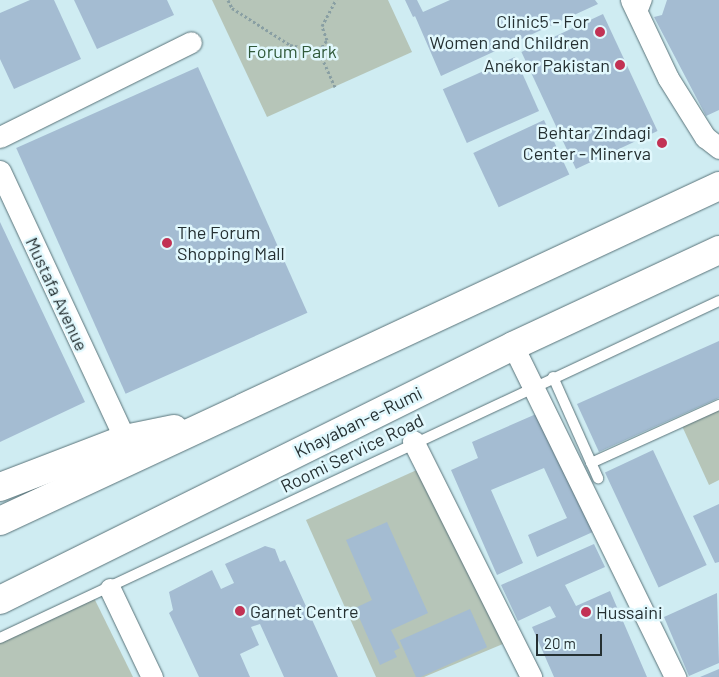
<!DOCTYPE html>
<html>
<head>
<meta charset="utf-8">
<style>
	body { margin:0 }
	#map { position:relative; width:719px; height:677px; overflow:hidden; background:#cfecf2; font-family:Barlow,sans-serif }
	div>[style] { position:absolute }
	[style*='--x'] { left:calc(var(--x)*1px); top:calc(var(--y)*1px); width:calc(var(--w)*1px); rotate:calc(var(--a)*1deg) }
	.green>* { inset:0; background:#b6c5b8 }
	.building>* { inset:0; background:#a4bcd2; transform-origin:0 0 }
	.path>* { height:3px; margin-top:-1.5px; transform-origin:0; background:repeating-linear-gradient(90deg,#899fa3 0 2.5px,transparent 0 5px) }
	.roads { filter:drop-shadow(0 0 1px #597379) drop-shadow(0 0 1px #597379) }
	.lane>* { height:10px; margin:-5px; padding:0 5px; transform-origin:5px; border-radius:5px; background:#fff }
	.street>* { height:21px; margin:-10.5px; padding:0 10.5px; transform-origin:10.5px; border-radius:10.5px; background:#fff }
	.primary>* { height:28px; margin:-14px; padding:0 14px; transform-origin:14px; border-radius:14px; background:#fff }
	.dots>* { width:14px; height:14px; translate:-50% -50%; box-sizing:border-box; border:2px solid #e1f8fd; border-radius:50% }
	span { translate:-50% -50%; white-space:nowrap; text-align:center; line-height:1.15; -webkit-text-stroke:5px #e1f8fd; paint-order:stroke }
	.poi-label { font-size:18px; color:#253032 }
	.right { translate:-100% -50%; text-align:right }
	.left { translate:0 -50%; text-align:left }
	.park-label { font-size:18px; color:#315a3a }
	.street-label { font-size:18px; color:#253032 }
	.scale { position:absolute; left:536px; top:634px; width:66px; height:22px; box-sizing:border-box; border:2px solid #253032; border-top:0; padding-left:6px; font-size:15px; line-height:18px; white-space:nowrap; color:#253032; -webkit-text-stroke:4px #e1f8fd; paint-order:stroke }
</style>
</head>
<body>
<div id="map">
	<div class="green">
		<i style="clip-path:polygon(212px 0,388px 0,412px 52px,267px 117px)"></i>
		<i style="clip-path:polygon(719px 409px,719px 480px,709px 485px,682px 426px)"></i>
		<i style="clip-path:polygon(430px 464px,510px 641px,424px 677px,376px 677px,306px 520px)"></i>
		<i style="clip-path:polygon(94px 598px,133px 677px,0 677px,0 643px)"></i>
	</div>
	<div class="building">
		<i style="clip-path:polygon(30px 0,54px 0,81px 59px,14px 89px,0 59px,0 13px)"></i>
		<i style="clip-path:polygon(74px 0,167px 0,174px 15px,97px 49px)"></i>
		<i style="clip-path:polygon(405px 0,417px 0,423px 12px,450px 0,595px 0,598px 4px,441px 76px,415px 16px,420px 14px,413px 17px)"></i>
		<i style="clip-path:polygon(667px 0,719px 0,719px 110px,706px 116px,654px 17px,662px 15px)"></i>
		<i style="left:603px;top:14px;width:129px;height:90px;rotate:65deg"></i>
		<i style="left:515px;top:57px;width:59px;height:79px;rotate:66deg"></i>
		<i style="left:198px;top:67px;width:269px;height:199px;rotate:66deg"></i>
		<i style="left:544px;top:120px;width:60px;height:78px;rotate:65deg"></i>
		<i style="clip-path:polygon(0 222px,85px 402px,0 442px)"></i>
		<i style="clip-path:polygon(719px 341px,719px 398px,599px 452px,577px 404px)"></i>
		<i style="clip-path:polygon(543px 411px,595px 531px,537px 557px,528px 535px,567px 518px,544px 468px,491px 490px,523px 563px,497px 575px,451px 470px,478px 458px,472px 442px)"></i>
		<i style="left:653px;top:450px;width:127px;height:53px;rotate:65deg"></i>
		<i style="clip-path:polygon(719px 504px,719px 562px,715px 563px,693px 516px)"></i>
		<i style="clip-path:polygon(387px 522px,428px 613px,391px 630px,400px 648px,394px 651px,397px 657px,380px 665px,355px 608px,372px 600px,346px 540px)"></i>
		<i style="clip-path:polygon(594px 544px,605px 567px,565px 585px,576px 606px,610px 591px,647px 677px,554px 677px,532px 627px,556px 617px,550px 606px,518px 621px,501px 585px)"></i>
		<i style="clip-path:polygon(265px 546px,275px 549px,280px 562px,285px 560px,338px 677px,284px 677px,260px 624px,251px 627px,259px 645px,240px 654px,250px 677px,199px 677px,169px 613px,173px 610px,169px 592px,212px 570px,221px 589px,234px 583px,225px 564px)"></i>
		<i style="clip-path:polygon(717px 593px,719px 663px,689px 676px,664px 617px)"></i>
		<i style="left:470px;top:609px;width:42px;height:77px;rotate:66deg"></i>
		<i style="clip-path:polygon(719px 669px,719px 677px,700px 677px)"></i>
	</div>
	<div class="path">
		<i style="--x:228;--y:0;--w:9;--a:63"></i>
		<i style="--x:232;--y:8;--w:69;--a:32.5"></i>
		<i style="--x:290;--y:45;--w:30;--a:12"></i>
		<i style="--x:335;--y:87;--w:39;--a:-114"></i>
		<i style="--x:319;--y:51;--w:14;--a:-54"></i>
		<i style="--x:327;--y:40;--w:15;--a:-110"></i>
		<i style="--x:322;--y:26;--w:30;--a:-62"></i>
	</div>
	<div class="roads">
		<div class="lane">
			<i style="--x:640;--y:18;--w:19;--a:-69"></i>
			<i style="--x:553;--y:377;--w:111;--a:66"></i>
			<i style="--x:591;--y:463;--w:141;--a:-24.4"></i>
			<i style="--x:0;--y:638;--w:794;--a:-25.11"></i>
		</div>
		<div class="street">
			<i style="--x:631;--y:0;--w:86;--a:64.6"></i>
			<i style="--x:668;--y:78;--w:70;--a:57.9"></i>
			<i style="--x:705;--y:137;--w:18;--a:38"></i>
			<i style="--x:0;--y:137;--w:213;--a:-26.4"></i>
			<i style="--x:0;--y:171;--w:310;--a:65"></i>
			<i style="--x:513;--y:346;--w:369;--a:63.9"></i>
			<i style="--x:413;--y:441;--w:264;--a:63.4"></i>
			<i style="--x:110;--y:589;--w:98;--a:64.5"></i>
		</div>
		<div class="primary">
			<i style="--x:0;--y:487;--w:134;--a:-21"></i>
			<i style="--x:125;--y:439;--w:50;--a:-11.5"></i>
			<i style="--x:0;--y:521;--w:793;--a:-24.98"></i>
			<i style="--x:0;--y:600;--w:572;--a:-26.34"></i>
			<i style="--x:513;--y:346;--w:227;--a:-25"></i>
		</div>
	</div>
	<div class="dots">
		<i style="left:600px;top:32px;background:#c23254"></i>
		<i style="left:620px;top:65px;background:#c23254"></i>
		<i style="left:662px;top:143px;background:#c23254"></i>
		<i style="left:167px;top:243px;background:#c23254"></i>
		<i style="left:240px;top:611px;background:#c23254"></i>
		<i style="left:586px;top:612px;background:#c23254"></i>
	</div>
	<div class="poi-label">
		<span class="right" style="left:589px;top:32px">Clinic5 - For<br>Women and Children</span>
		<span class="right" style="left:610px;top:65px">Anekor Pakistan</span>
		<span class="right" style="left:651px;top:143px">Behtar Zindagi<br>Center - Minerva</span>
		<span class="left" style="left:177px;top:243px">The Forum<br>Shopping Mall</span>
		<span class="left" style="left:250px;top:611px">Garnet Centre</span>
		<span class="left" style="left:596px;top:612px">Hussaini</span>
	</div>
	<div class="park-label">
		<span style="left:292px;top:51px">Forum Park</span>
	</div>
	<div class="street-label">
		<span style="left:57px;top:294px;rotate:65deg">Mustafa Avenue</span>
		<span style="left:358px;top:422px;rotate:-26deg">Khayaban-e-Rumi</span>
		<span style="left:352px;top:453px;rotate:-26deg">Roomi Service Road</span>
	</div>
	<div class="scale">20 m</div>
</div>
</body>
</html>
